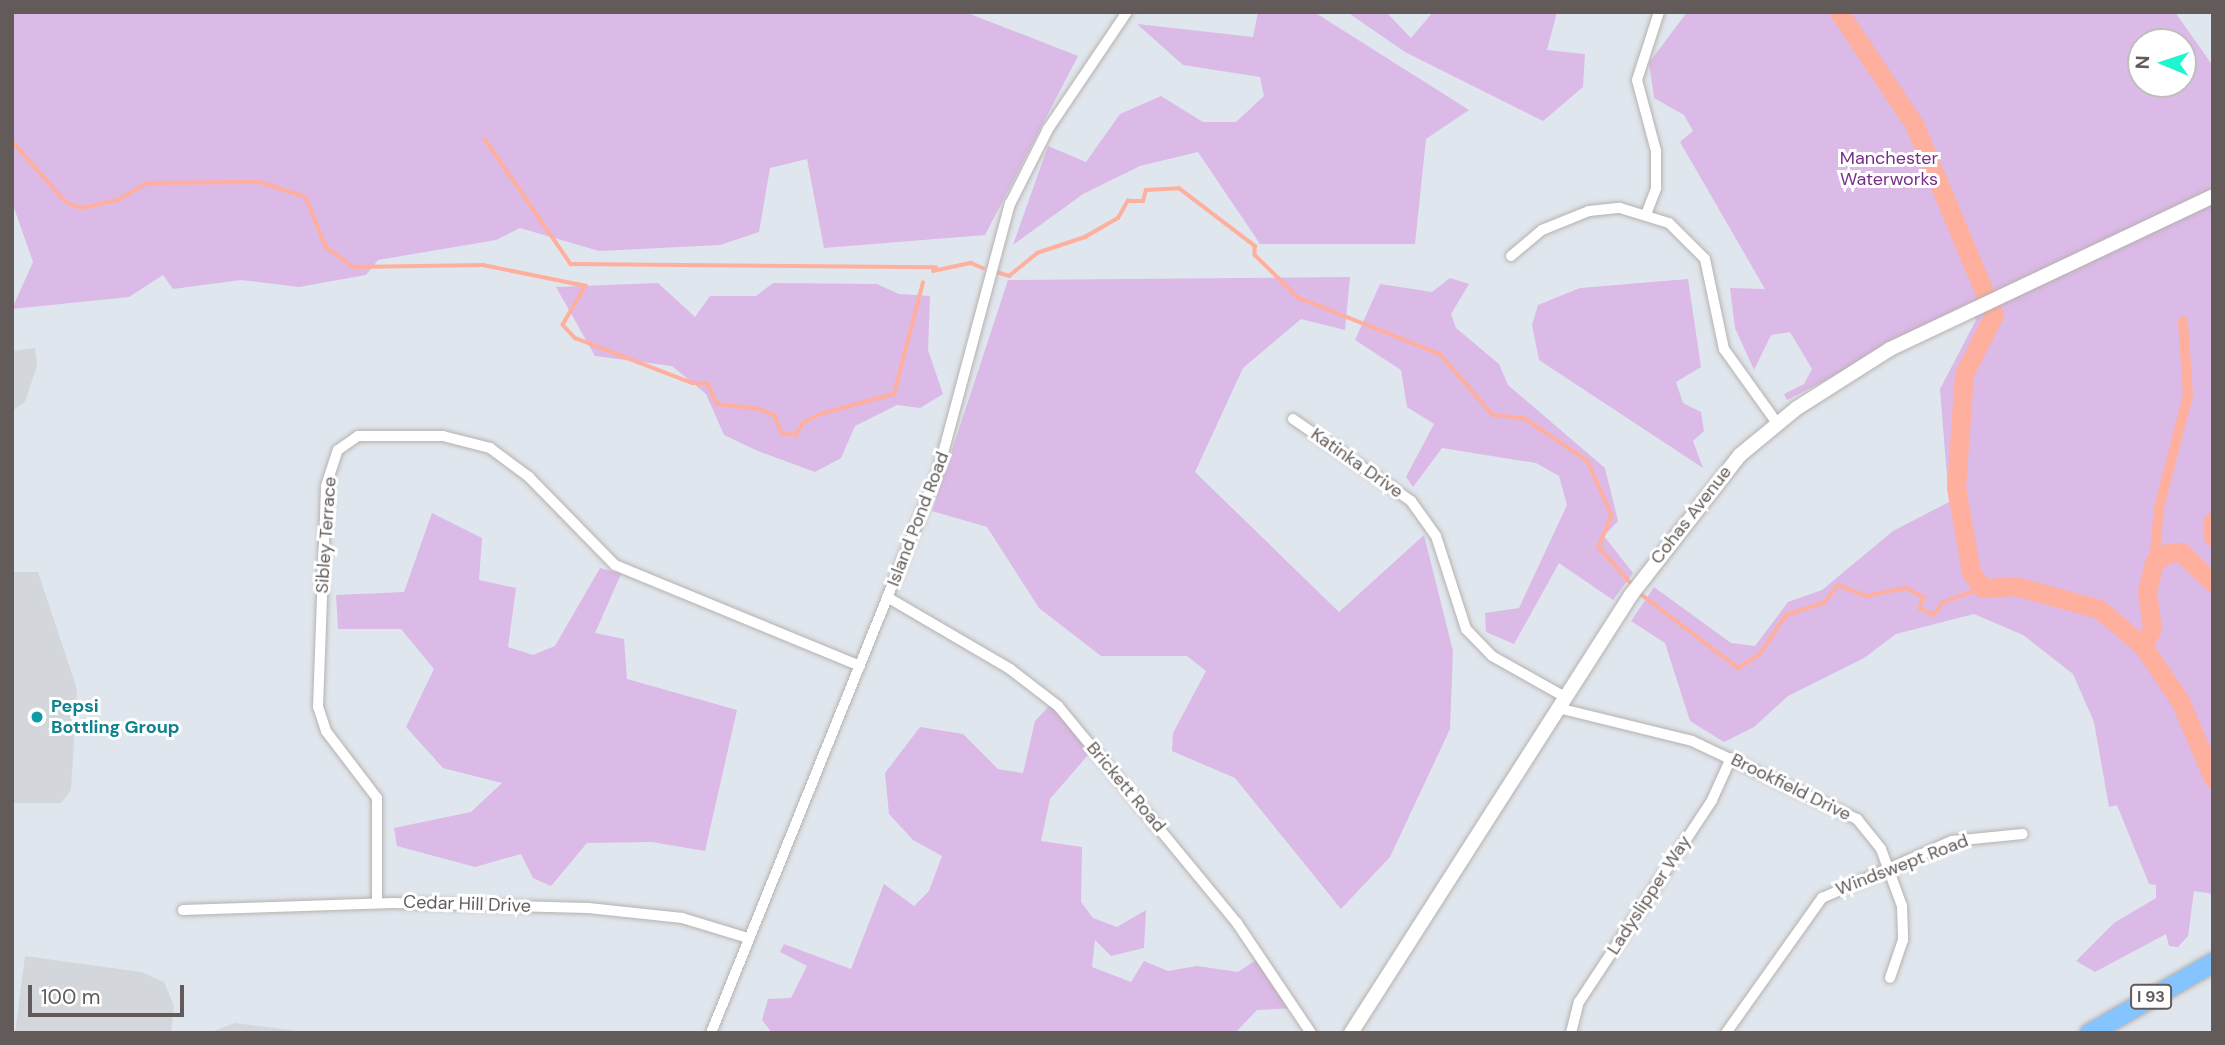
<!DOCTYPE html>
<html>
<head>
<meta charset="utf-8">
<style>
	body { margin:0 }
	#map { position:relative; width:2225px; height:1045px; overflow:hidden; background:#e0e6ed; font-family:"DM Sans",sans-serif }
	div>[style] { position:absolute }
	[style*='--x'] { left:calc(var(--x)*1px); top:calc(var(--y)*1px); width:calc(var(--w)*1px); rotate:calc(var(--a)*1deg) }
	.industrial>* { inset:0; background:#d3d7db }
	.green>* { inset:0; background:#dbbae7 }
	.stream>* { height:3.5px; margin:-1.75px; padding:0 1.75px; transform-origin:1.75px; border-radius:1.75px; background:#ffaf9e }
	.canal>* { height:10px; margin:-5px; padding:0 5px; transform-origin:5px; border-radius:5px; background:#ffaf9e }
	.river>* { height:19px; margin:-9.5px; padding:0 9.5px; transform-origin:9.5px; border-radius:9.5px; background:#ffaf9e }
	.roads { filter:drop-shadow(0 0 2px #b7b1ae) drop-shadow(0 0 2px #b7b1ae) }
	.street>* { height:10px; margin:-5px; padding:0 5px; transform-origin:5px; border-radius:5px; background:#fff }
	.secondary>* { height:14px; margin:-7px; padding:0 7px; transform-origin:7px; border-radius:7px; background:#fff }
	.highway>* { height:19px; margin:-9.5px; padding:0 9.5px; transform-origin:9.5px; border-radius:9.5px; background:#85c4ff }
	.dots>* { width:19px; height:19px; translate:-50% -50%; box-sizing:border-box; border:4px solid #fff; border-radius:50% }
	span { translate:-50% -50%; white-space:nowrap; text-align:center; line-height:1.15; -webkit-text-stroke:6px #fff; paint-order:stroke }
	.shield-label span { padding:2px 5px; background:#fff; border:2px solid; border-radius:5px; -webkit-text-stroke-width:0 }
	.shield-label { font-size:16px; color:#625b59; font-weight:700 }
	.park-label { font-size:18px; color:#772f8b }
	.street-label { font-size:18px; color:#625b59 }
	.culture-label { font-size:18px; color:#0d838f; font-weight:700 }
	.left { translate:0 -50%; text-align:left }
	.frame { position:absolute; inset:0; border:14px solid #625b59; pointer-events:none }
	.north { position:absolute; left:2127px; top:28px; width:70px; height:70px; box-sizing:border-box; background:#fff; border:2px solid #c0bdbd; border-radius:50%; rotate:272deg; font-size:19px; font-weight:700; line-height:28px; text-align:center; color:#625b59 }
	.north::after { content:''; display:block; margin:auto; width:24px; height:32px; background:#1df6ce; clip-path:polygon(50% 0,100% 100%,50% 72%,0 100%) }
	.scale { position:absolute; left:28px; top:985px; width:156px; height:32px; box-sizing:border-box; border:4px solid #625b59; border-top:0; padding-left:9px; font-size:21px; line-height:24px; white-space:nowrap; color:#625b59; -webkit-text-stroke:5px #fff; paint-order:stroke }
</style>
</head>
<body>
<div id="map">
	<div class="industrial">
		<i style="clip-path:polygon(35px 348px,37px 366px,25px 402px,12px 411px,12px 351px)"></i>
		<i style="clip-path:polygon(12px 572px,38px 572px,77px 689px,71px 790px,61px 803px,12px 803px)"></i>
		<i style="clip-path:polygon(25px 956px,141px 972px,164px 982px,174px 1006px,171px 1033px,15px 1033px)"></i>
		<i style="clip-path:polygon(235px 1023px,315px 1033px,208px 1033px)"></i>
	</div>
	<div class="green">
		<i style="clip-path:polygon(12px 12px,965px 12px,1078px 56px,985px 235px,824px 248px,807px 159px,770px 168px,759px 232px,720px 245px,599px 251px,520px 228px,496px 240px,378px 260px,366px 275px,299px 287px,241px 280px,173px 289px,163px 275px,129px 297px,12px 309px,33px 262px,12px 202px)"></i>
		<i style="clip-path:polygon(1258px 12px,1314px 12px,1469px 110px,1426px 139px,1415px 244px,1260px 244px,1198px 152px,1140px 166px,1083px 194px,1013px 245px,1048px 146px,1086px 162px,1120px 114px,1161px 96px,1203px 122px,1236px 122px,1264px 96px,1260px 77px,1183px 65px,1137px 24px,1253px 37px)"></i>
		<i style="clip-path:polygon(1347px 12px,1386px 12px,1411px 38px,1433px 12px,1557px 12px,1547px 50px,1585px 54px,1583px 87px,1543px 121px,1405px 52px)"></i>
		<i style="clip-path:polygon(evenodd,1687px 12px,2175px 12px,2213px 66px,2213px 894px,2194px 891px,2188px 936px,2178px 947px,2169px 946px,2166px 934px,2095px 972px,2076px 961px,2114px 923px,2156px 898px,2156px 885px,2149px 884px,2117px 805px,2109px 807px,2094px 722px,2073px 674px,2023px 635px,1974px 614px,1896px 634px,1864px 658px,1788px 696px,1754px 727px,1724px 742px,1690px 721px,1665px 643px,1631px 621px,1654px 587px,1731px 643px,1755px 646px,1788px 602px,1822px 590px,1893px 531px,1949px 502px,1940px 389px,1976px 320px,1969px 307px,1787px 400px,1784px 394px,1804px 384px,1812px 369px,1790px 332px,1771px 335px,1754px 370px,1735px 328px,1730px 288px,1765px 289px,1680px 142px,1693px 131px,1684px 115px,1654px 98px,1649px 63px,1687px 12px,2141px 42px,2183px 42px,2183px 84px,2141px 84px,2141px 42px)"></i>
		<i style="clip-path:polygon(1350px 277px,1345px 330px,1301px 319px,1243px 368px,1195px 472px,1339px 612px,1424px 535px,1453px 651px,1450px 729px,1390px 857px,1341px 909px,1235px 778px,1172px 751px,1173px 733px,1206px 671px,1187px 656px,1101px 656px,1039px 608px,987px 527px,932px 511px,1008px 280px)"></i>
		<i style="clip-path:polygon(1450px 278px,1469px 284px,1451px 314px,1456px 328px,1499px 364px,1508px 385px,1605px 468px,1618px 521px,1604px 536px,1633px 573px,1613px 600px,1559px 563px,1514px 644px,1486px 632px,1485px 613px,1519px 608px,1567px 505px,1559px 476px,1536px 463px,1442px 448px,1413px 487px,1406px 477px,1434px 424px,1407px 407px,1401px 370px,1355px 340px,1380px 284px,1432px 292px)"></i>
		<i style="clip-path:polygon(1688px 279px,1701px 367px,1676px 382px,1683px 403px,1701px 412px,1704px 431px,1693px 441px,1703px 468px,1539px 360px,1532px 325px,1538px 305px,1580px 288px)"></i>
		<i style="clip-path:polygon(658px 283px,695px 317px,710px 296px,756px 296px,773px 283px,877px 284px,899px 294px,930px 296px,928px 350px,943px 394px,920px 408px,897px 405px,855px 426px,841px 458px,815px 472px,758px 451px,724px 435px,706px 394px,672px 366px,595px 356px,556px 287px)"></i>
		<i style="clip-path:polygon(432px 513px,482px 538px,479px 580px,516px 588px,508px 647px,533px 655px,555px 646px,600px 568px,621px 574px,595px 633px,624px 639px,627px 679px,737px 710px,705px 851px,652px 842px,587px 843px,551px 886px,533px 878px,521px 854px,475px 867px,397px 846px,394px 828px,471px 812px,502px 783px,443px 768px,406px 727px,434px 669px,401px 629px,338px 629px,336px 595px,404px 592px)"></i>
		<i style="clip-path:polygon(1053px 702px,1094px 748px,1050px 799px,1041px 841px,1082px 847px,1081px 902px,1093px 918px,1117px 927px,1146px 910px,1144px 948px,1111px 956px,1095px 940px,1092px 967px,1131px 982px,1144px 961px,1168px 971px,1197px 966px,1238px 972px,1262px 956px,1297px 1008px,1257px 1010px,1235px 1033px,772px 1033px,762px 1020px,768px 999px,791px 998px,807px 966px,780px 952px,784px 944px,851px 969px,884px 884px,914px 906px,929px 891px,942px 856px,913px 840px,889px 814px,885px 773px,920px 727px,963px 734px,998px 769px,1023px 773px,1035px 721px)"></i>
	</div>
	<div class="stream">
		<i style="--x:485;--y:139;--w:152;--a:55.5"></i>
		<i style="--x:571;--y:264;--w:365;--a:0.5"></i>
		<i style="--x:12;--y:141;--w:81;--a:48.5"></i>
		<i style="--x:66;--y:202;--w:16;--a:22"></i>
		<i style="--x:81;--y:208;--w:38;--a:-12"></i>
		<i style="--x:118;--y:200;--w:34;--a:-30"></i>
		<i style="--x:148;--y:183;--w:112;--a:-0.5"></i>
		<i style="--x:260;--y:182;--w:48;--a:18.1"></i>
		<i style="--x:306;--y:197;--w:54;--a:68.2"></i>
		<i style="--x:326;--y:247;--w:34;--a:36"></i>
		<i style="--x:354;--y:267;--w:129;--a:-0.9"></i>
		<i style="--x:483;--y:265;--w:105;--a:11.5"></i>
		<i style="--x:586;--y:286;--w:45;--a:120.5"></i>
		<i style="--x:563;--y:325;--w:18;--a:47"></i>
		<i style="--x:575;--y:338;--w:125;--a:21"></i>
		<i style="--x:692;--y:383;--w:16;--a:0"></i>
		<i style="--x:708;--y:383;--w:23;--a:67"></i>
		<i style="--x:717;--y:404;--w:43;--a:6.6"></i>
		<i style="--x:760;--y:409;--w:17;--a:25"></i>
		<i style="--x:775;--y:416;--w:18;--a:68"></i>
		<i style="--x:782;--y:433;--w:14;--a:8"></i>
		<i style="--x:796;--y:435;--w:14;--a:-60"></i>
		<i style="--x:803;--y:423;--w:19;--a:-28"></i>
		<i style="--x:820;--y:414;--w:77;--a:-15.1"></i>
		<i style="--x:894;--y:394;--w:115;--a:-75.4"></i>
		<i style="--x:933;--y:271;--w:39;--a:-12"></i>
		<i style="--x:971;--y:263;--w:13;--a:23"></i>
		<i style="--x:997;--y:272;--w:13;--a:18"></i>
		<i style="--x:1009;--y:276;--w:36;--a:-39"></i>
		<i style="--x:1037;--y:253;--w:51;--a:-18.4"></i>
		<i style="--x:1085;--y:237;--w:38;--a:-30"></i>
		<i style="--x:1118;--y:218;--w:20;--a:-60"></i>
		<i style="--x:1128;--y:201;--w:15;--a:0"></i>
		<i style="--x:1143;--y:201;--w:11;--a:-75"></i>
		<i style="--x:1146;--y:190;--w:33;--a:-3"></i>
		<i style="--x:1179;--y:188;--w:96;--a:37.3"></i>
		<i style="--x:1255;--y:246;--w:9;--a:90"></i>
		<i style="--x:1255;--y:255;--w:62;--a:44.3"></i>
		<i style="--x:1299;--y:298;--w:152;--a:21.7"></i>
		<i style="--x:1440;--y:354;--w:81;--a:49"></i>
		<i style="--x:1493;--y:415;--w:31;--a:6"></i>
		<i style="--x:1524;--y:418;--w:77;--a:33.9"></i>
		<i style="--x:1588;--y:461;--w:60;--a:66.4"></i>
		<i style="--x:1612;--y:516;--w:34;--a:113"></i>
		<i style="--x:1599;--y:547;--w:47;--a:48.5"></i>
		<i style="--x:1642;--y:595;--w:121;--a:37.2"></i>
		<i style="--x:1738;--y:668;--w:26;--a:-32"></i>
		<i style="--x:1760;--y:654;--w:47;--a:-56.3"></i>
		<i style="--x:1786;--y:615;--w:40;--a:-18"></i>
		<i style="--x:1824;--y:603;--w:23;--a:-52"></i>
		<i style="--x:1838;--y:585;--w:31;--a:21"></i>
		<i style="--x:1867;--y:596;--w:40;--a:-12"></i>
		<i style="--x:1906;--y:588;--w:20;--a:27"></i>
		<i style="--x:1924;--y:597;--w:12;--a:110"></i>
		<i style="--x:1920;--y:608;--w:16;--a:27"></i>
		<i style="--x:1934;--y:615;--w:14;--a:-56"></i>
		<i style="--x:1942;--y:603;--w:43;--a:-20.6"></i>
	</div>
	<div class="canal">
		<i style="--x:2154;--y:563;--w:55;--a:-84.8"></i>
		<i style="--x:2159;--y:508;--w:117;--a:-75.6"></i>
		<i style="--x:2188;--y:395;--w:74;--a:-93.9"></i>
	</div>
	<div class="river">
		<i style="--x:1839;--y:12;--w:135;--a:56.2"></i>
		<i style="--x:1914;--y:124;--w:207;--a:67.3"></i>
		<i style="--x:1994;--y:315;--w:66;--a:117"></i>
		<i style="--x:1964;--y:374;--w:113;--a:94"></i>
		<i style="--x:1956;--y:487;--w:86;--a:80"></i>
		<i style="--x:1971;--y:572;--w:19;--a:55"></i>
		<i style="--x:1982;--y:588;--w:34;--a:-3"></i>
		<i style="--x:2016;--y:586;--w:86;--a:15.5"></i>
		<i style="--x:2099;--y:609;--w:57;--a:40.1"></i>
		<i style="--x:2143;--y:646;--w:66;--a:56.1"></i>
		<i style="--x:2180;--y:701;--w:84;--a:66.8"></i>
		<i style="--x:2213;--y:521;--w:16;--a:90"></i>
		<i style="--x:2143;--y:646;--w:20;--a:-63"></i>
		<i style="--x:2152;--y:628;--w:37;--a:-98"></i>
		<i style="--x:2147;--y:591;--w:29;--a:-76"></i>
		<i style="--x:2154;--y:563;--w:16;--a:-38"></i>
		<i style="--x:2167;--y:553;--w:14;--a:-4"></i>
		<i style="--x:2181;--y:552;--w:45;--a:44.1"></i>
	</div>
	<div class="roads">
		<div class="street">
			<i style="--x:1647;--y:212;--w:26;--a:-69"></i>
			<i style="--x:1656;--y:188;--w:37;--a:-90"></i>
			<i style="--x:1656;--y:151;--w:73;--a:-105"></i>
			<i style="--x:1637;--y:80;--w:71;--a:-72.1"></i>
			<i style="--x:1511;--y:256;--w:40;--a:-40"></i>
			<i style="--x:1542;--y:230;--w:51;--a:-22"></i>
			<i style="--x:1589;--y:211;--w:31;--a:-6"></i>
			<i style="--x:1620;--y:208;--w:51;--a:17"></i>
			<i style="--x:1669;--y:223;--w:51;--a:45"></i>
			<i style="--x:1705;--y:259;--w:92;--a:78.1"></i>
			<i style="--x:1724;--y:349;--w:91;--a:54.4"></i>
			<i style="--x:1293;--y:419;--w:144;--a:34.8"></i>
			<i style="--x:1411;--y:501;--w:43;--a:54.5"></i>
			<i style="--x:1436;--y:536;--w:98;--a:72.1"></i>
			<i style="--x:1466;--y:629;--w:37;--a:46"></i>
			<i style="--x:1492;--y:656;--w:84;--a:29.3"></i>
			<i style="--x:887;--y:597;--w:143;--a:30.3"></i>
			<i style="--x:1010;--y:669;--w:61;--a:37.6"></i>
			<i style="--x:1058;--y:706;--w:281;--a:50.5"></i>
			<i style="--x:1237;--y:923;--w:133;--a:56.1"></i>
			<i style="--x:1558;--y:708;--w:138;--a:13.8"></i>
			<i style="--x:1692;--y:741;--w:183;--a:25.3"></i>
			<i style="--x:1857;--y:819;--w:38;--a:51"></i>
			<i style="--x:1881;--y:849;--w:61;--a:69.8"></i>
			<i style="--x:1902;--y:906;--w:34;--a:88"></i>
			<i style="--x:1903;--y:940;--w:40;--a:108.9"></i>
			<i style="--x:377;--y:903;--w:105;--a:-90"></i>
			<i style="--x:377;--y:798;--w:84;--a:-127.3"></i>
			<i style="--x:326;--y:731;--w:25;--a:-108"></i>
			<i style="--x:318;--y:707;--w:221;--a:-87.9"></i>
			<i style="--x:326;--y:486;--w:38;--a:-72"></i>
			<i style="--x:338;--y:450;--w:24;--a:-35"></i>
			<i style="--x:358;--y:436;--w:85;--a:0"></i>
			<i style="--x:443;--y:436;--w:49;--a:14.3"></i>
			<i style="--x:490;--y:448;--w:49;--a:36.6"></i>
			<i style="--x:529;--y:477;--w:123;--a:45.7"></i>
			<i style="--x:615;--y:565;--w:265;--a:22.4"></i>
			<i style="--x:183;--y:910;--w:210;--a:-1.9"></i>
			<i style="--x:393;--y:903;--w:195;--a:1.5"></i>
			<i style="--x:588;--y:908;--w:95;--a:6.1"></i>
			<i style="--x:682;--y:918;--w:69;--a:16.9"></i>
			<i style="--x:711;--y:1033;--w:605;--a:-67.97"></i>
			<i style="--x:938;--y:472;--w:278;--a:-75"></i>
			<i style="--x:1010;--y:204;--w:84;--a:-63.1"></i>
			<i style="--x:1048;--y:129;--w:141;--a:-56"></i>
			<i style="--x:1571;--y:1033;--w:32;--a:-76"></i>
			<i style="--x:1579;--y:1002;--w:242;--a:-56.6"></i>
			<i style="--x:1712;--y:800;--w:46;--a:-65.7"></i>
			<i style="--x:1726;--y:1033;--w:166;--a:-54.6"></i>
			<i style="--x:1822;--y:898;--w:142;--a:-23.7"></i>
			<i style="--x:1952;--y:841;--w:71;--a:-5.6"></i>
		</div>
		<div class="secondary">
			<i style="--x:1351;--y:1033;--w:520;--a:-57.41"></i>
			<i style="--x:1631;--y:595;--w:177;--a:-52.1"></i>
			<i style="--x:1740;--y:455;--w:74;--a:-39.5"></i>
			<i style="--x:1797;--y:408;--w:110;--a:-32.4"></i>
			<i style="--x:1890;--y:349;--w:357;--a:-25.3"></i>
		</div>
		<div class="highway">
			<i style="--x:2089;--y:1033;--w:143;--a:-29.8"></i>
		</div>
	</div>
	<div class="dots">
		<i style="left:37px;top:717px;background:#0f9aa8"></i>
	</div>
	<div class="shield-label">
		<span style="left:2151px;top:997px">I 93</span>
	</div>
	<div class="park-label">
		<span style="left:1889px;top:169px">Manchester<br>Waterworks</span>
	</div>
	<div class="street-label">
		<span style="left:1357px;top:463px;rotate:35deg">Katinka Drive</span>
		<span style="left:1691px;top:515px;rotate:-52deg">Cohas Avenue</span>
		<span style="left:918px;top:519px;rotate:-69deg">Island Pond Road</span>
		<span style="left:326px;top:535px;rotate:-86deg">Sibley Terrace</span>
		<span style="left:1126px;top:787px;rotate:50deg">Brickett Road</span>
		<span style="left:1791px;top:787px;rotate:26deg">Brookfield Drive</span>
		<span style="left:1902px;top:865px;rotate:-21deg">Windswept Road</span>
		<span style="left:1649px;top:895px;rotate:-57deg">Ladyslipper Way</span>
		<span style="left:467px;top:904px;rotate:2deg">Cedar Hill Drive</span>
	</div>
	<div class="culture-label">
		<span class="left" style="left:51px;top:717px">Pepsi<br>Bottling Group</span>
	</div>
	<div class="frame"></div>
	<div class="north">N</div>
	<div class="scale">100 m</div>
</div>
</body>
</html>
